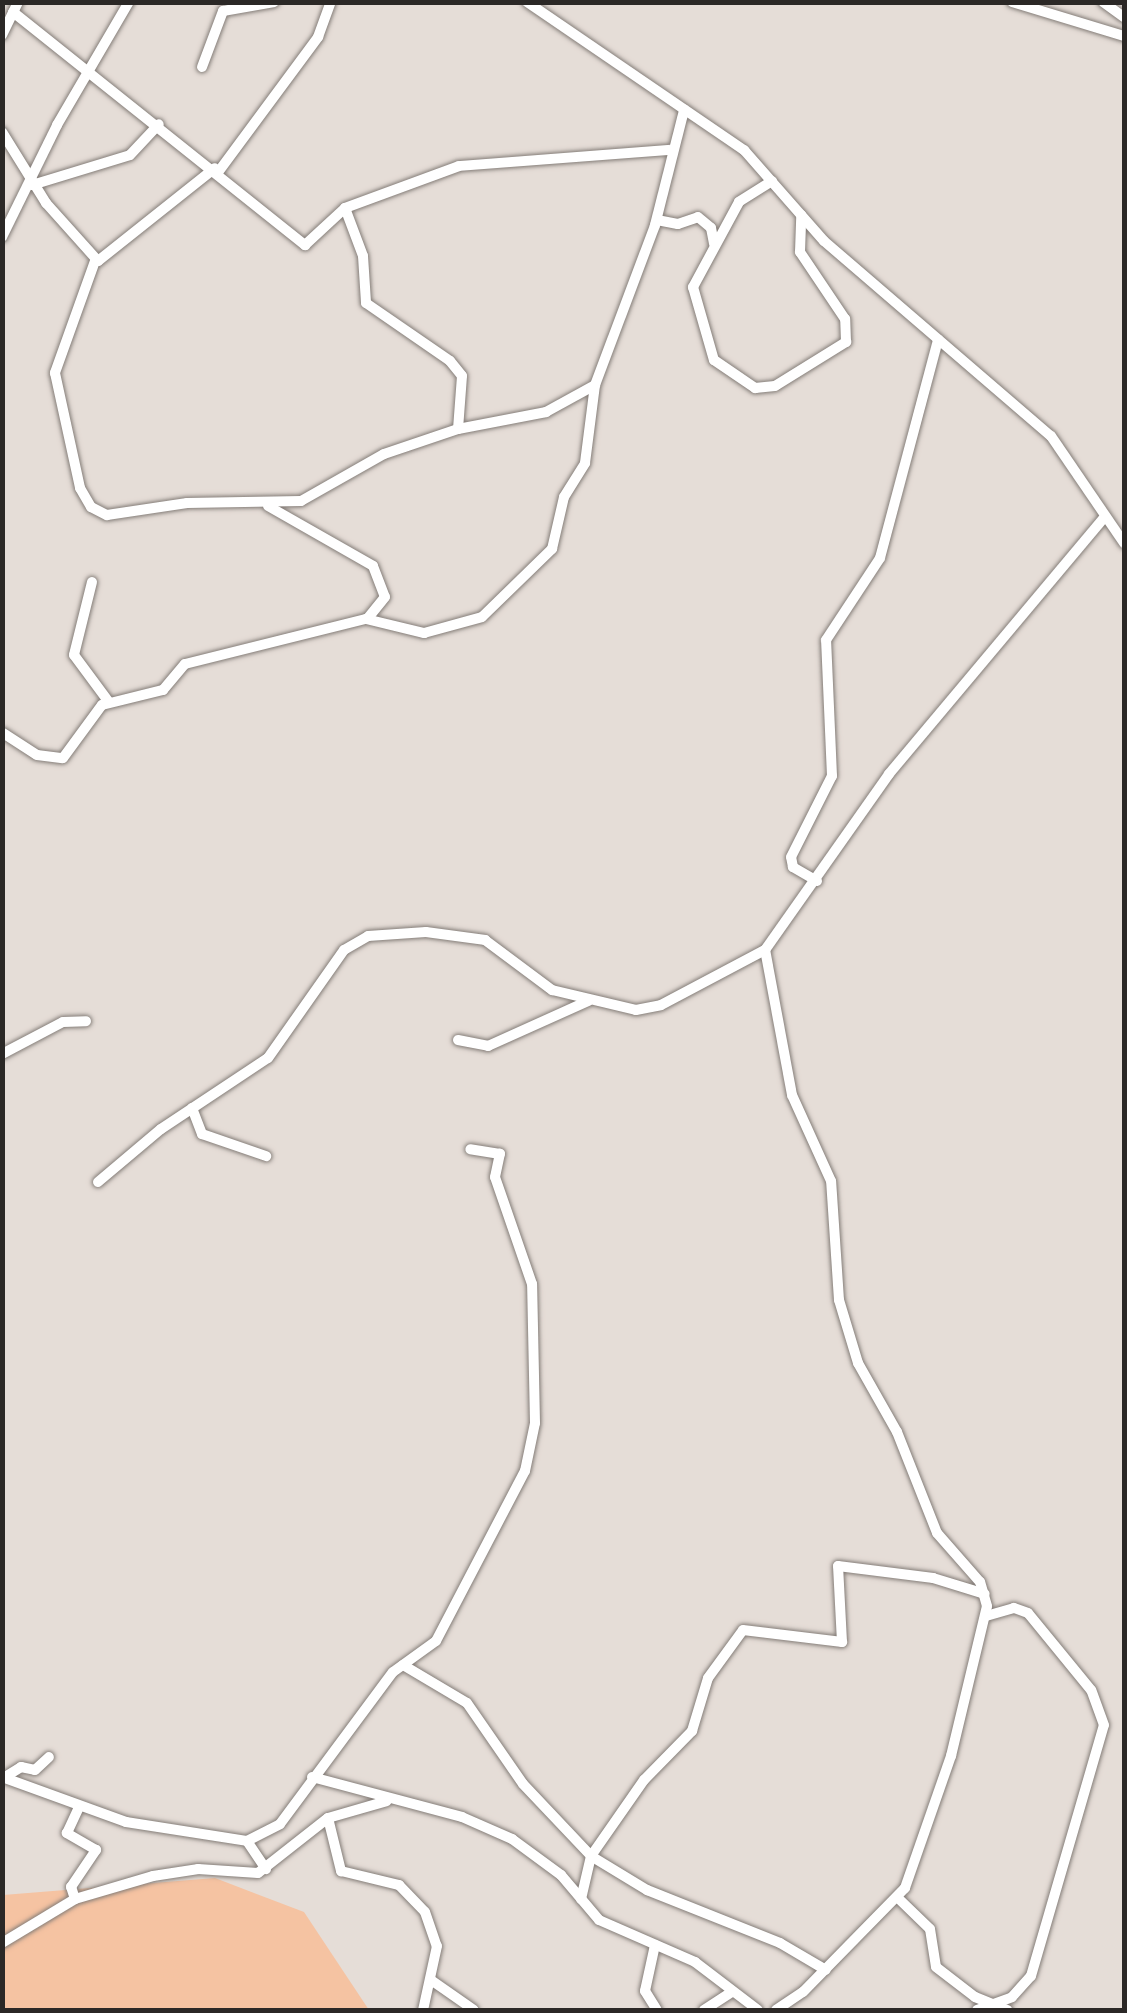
<!DOCTYPE html>
<html>
<head>
<meta charset="utf-8">
<style>
	body { margin:0 }
	#map { position:relative; width:1127px; height:2013px; overflow:hidden; background:#e5ddd7; font-family:Roboto,sans-serif }
	div>[style] { position:absolute }
	[style*='--x'] { left:calc(var(--x)*1px); top:calc(var(--y)*1px); width:calc(var(--w)*1px); rotate:calc(var(--a)*1deg) }
	.green>* { inset:0; background:#f5c3a2 }
	.roads { filter:drop-shadow(0 0 2px #847d78) drop-shadow(0 0 2px #847d78) }
	.street>* { height:10px; margin:-5px; padding:0 5px; transform-origin:5px; border-radius:5px; background:#fff }
	span { translate:-50% -50%; white-space:nowrap; text-align:center; line-height:1.15; -webkit-text-stroke:9px #fff; paint-order:stroke }
	.frame { position:absolute; inset:0; border:5px solid #2b2826; pointer-events:none }
</style>
</head>
<body>
<div id="map">
	<div class="green">
		<i style="clip-path:polygon(215px 1878px,304px 1912px,369px 2010px,3px 2010px,3px 1895px)"></i>
	</div>
	<div class="roads">
		<div class="street">
			<i style="--x:527;--y:2;--w:263;--a:34.3"></i>
			<i style="--x:744;--y:150;--w:121;--a:48.7"></i>
			<i style="--x:824;--y:241;--w:299;--a:40.7"></i>
			<i style="--x:1051;--y:436;--w:130;--a:55.7"></i>
			<i style="--x:1012;--y:2;--w:117;--a:16.9"></i>
			<i style="--x:1103;--y:2;--w:26;--a:36"></i>
			<i style="--x:13;--y:12;--w:374;--a:38.6"></i>
			<i style="--x:305;--y:245;--w:54;--a:-42.8"></i>
			<i style="--x:345;--y:208;--w:121;--a:-20.2"></i>
			<i style="--x:459;--y:166;--w:211;--a:-4.4"></i>
			<i style="--x:2;--y:35;--w:37;--a:-64"></i>
			<i style="--x:202;--y:67;--w:60;--a:-69.4"></i>
			<i style="--x:223;--y:11;--w:52;--a:-10"></i>
			<i style="--x:2;--y:132;--w:84;--a:58.2"></i>
			<i style="--x:46;--y:203;--w:78;--a:48.1"></i>
			<i style="--x:98;--y:261;--w:149;--a:-38.5"></i>
			<i style="--x:219;--y:171;--w:167;--a:-53.5"></i>
			<i style="--x:318;--y:37;--w:37;--a:-70"></i>
			<i style="--x:772;--y:181;--w:39;--a:148"></i>
			<i style="--x:739;--y:202;--w:97;--a:118.4"></i>
			<i style="--x:693;--y:287;--w:76;--a:74"></i>
			<i style="--x:714;--y:360;--w:50;--a:34.3"></i>
			<i style="--x:755;--y:388;--w:20;--a:-6"></i>
			<i style="--x:775;--y:386;--w:84;--a:-31.8"></i>
			<i style="--x:846;--y:342;--w:23;--a:-92"></i>
			<i style="--x:845;--y:319;--w:81;--a:-123.9"></i>
			<i style="--x:800;--y:252;--w:37;--a:-88"></i>
			<i style="--x:32;--y:185;--w:102;--a:-17"></i>
			<i style="--x:130;--y:155;--w:42;--a:-46.9"></i>
			<i style="--x:345;--y:208;--w:51;--a:69.4"></i>
			<i style="--x:363;--y:256;--w:47;--a:86.3"></i>
			<i style="--x:366;--y:303;--w:102;--a:34.6"></i>
			<i style="--x:450;--y:361;--w:19;--a:51"></i>
			<i style="--x:462;--y:376;--w:53;--a:94.3"></i>
			<i style="--x:657;--y:220;--w:21;--a:11"></i>
			<i style="--x:678;--y:224;--w:21;--a:-19"></i>
			<i style="--x:698;--y:217;--w:17;--a:40"></i>
			<i style="--x:711;--y:228;--w:16;--a:79"></i>
			<i style="--x:2;--y:237;--w:125;--a:-63.8"></i>
			<i style="--x:57;--y:125;--w:143;--a:-59.7"></i>
			<i style="--x:95;--y:261;--w:119;--a:109.7"></i>
			<i style="--x:55;--y:373;--w:118;--a:77.7"></i>
			<i style="--x:80;--y:488;--w:22;--a:60"></i>
			<i style="--x:91;--y:507;--w:18;--a:27"></i>
			<i style="--x:107;--y:515;--w:81;--a:-8.5"></i>
			<i style="--x:187;--y:503;--w:114;--a:-1"></i>
			<i style="--x:301;--y:501;--w:95;--a:-29.5"></i>
			<i style="--x:384;--y:454;--w:78;--a:-18.7"></i>
			<i style="--x:458;--y:429;--w:90;--a:-10.9"></i>
			<i style="--x:546;--y:412;--w:56;--a:-28.9"></i>
			<i style="--x:268;--y:506;--w:121;--a:29.7"></i>
			<i style="--x:373;--y:566;--w:33;--a:69"></i>
			<i style="--x:385;--y:597;--w:28;--a:129"></i>
			<i style="--x:92;--y:582;--w:75;--a:103.9"></i>
			<i style="--x:74;--y:655;--w:57;--a:53.5"></i>
			<i style="--x:3;--y:733;--w:40;--a:32.9"></i>
			<i style="--x:37;--y:755;--w:26;--a:7"></i>
			<i style="--x:63;--y:758;--w:66;--a:-53.7"></i>
			<i style="--x:102;--y:705;--w:63;--a:-13.8"></i>
			<i style="--x:163;--y:690;--w:34;--a:-50"></i>
			<i style="--x:185;--y:664;--w:187;--a:-14"></i>
			<i style="--x:366;--y:619;--w:60;--a:13.6"></i>
			<i style="--x:424;--y:633;--w:60;--a:-15.4"></i>
			<i style="--x:482;--y:617;--w:98;--a:-44.2"></i>
			<i style="--x:552;--y:549;--w:53;--a:-77"></i>
			<i style="--x:564;--y:497;--w:40;--a:-58"></i>
			<i style="--x:585;--y:463;--w:79;--a:-82.7"></i>
			<i style="--x:595;--y:385;--w:171;--a:-69.4"></i>
			<i style="--x:655;--y:225;--w:119;--a:-75.8"></i>
			<i style="--x:817;--y:881;--w:28;--a:-150"></i>
			<i style="--x:793;--y:867;--w:10;--a:-101"></i>
			<i style="--x:791;--y:857;--w:91;--a:-63.2"></i>
			<i style="--x:832;--y:776;--w:136;--a:-92.5"></i>
			<i style="--x:826;--y:640;--w:98;--a:-56.6"></i>
			<i style="--x:880;--y:558;--w:226;--a:-75.1"></i>
			<i style="--x:458;--y:1040;--w:31;--a:11"></i>
			<i style="--x:488;--y:1046;--w:110;--a:-24.2"></i>
			<i style="--x:2;--y:1054;--w:69;--a:-27.7"></i>
			<i style="--x:63;--y:1022;--w:23;--a:-2"></i>
			<i style="--x:192;--y:1108;--w:28;--a:69"></i>
			<i style="--x:202;--y:1134;--w:68;--a:19"></i>
			<i style="--x:98;--y:1182;--w:82;--a:-40.1"></i>
			<i style="--x:161;--y:1129;--w:128;--a:-33.6"></i>
			<i style="--x:268;--y:1058;--w:132;--a:-54.9"></i>
			<i style="--x:344;--y:950;--w:28;--a:-30"></i>
			<i style="--x:368;--y:936;--w:58;--a:-3.9"></i>
			<i style="--x:426;--y:932;--w:60;--a:7.7"></i>
			<i style="--x:485;--y:940;--w:84;--a:36.7"></i>
			<i style="--x:552;--y:990;--w:86;--a:13.4"></i>
			<i style="--x:636;--y:1010;--w:25;--a:-11"></i>
			<i style="--x:661;--y:1005;--w:118;--a:-27.9"></i>
			<i style="--x:403;--y:1665;--w:74;--a:30.7"></i>
			<i style="--x:467;--y:1703;--w:98;--a:55.3"></i>
			<i style="--x:523;--y:1784;--w:99;--a:46.6"></i>
			<i style="--x:591;--y:1856;--w:66;--a:31.3"></i>
			<i style="--x:647;--y:1890;--w:143;--a:21.7"></i>
			<i style="--x:780;--y:1943;--w:53;--a:30.4"></i>
			<i style="--x:2;--y:1777;--w:132;--a:19.9"></i>
			<i style="--x:126;--y:1822;--w:122;--a:8.9"></i>
			<i style="--x:247;--y:1841;--w:34;--a:56"></i>
			<i style="--x:5;--y:1777;--w:19;--a:-32"></i>
			<i style="--x:21;--y:1767;--w:14;--a:12"></i>
			<i style="--x:35;--y:1770;--w:19;--a:-43"></i>
			<i style="--x:312;--y:1777;--w:155;--a:14.9"></i>
			<i style="--x:462;--y:1817;--w:55;--a:23.7"></i>
			<i style="--x:512;--y:1839;--w:61;--a:36.3"></i>
			<i style="--x:561;--y:1875;--w:59;--a:49.8"></i>
			<i style="--x:599;--y:1920;--w:105;--a:23.6"></i>
			<i style="--x:695;--y:1962;--w:79;--a:37.3"></i>
			<i style="--x:328;--y:1818;--w:55;--a:76.2"></i>
			<i style="--x:341;--y:1871;--w:60;--a:13.6"></i>
			<i style="--x:399;--y:1885;--w:37;--a:46"></i>
			<i style="--x:425;--y:1912;--w:36;--a:71"></i>
			<i style="--x:437;--y:1946;--w:66;--a:102.3"></i>
			<i style="--x:247;--y:1841;--w:37;--a:-27"></i>
			<i style="--x:280;--y:1824;--w:189;--a:-53.4"></i>
			<i style="--x:393;--y:1672;--w:53;--a:-35.8"></i>
			<i style="--x:436;--y:1641;--w:192;--a:-62.4"></i>
			<i style="--x:525;--y:1471;--w:49;--a:-78.2"></i>
			<i style="--x:535;--y:1423;--w:139;--a:-91.2"></i>
			<i style="--x:532;--y:1284;--w:113;--a:-109.1"></i>
			<i style="--x:495;--y:1177;--w:24;--a:-78"></i>
			<i style="--x:500;--y:1154;--w:30;--a:-171"></i>
			<i style="--x:75;--y:1899;--w:13;--a:-108"></i>
			<i style="--x:71;--y:1887;--w:45;--a:-56"></i>
			<i style="--x:96;--y:1850;--w:34;--a:-150"></i>
			<i style="--x:67;--y:1833;--w:29;--a:-65"></i>
			<i style="--x:581;--y:1899;--w:44;--a:-76.9"></i>
			<i style="--x:591;--y:1856;--w:93;--a:-55.1"></i>
			<i style="--x:644;--y:1780;--w:69;--a:-45.6"></i>
			<i style="--x:692;--y:1731;--w:55;--a:-73.2"></i>
			<i style="--x:708;--y:1678;--w:59;--a:-53.9"></i>
			<i style="--x:743;--y:1630;--w:100;--a:6.9"></i>
			<i style="--x:842;--y:1642;--w:76;--a:-93"></i>
			<i style="--x:838;--y:1566;--w:96;--a:7.2"></i>
			<i style="--x:933;--y:1578;--w:54;--a:17.1"></i>
			<i style="--x:899;--y:1899;--w:43;--a:44.1"></i>
			<i style="--x:930;--y:1929;--w:38;--a:81"></i>
			<i style="--x:936;--y:1967;--w:49;--a:37.6"></i>
			<i style="--x:975;--y:1997;--w:35;--a:22"></i>
			<i style="--x:2;--y:1943;--w:85;--a:-31.1"></i>
			<i style="--x:75;--y:1899;--w:81;--a:-16.4"></i>
			<i style="--x:153;--y:1876;--w:46;--a:-8.8"></i>
			<i style="--x:198;--y:1869;--w:60;--a:3.8"></i>
			<i style="--x:258;--y:1873;--w:89;--a:-38.2"></i>
			<i style="--x:328;--y:1818;--w:61;--a:-16.1"></i>
			<i style="--x:655;--y:1945;--w:47;--a:102.3"></i>
			<i style="--x:645;--y:1991;--w:22;--a:58"></i>
			<i style="--x:431;--y:1980;--w:52;--a:34.9"></i>
			<i style="--x:704;--y:2010;--w:33;--a:-33"></i>
			<i style="--x:776;--y:2010;--w:32;--a:-34"></i>
			<i style="--x:803;--y:1992;--w:146;--a:-45.6"></i>
			<i style="--x:905;--y:1888;--w:140;--a:-70.8"></i>
			<i style="--x:951;--y:1756;--w:154;--a:-76.5"></i>
			<i style="--x:987;--y:1606;--w:25;--a:-106"></i>
			<i style="--x:980;--y:1582;--w:65;--a:-131.3"></i>
			<i style="--x:937;--y:1533;--w:109;--a:-111.6"></i>
			<i style="--x:897;--y:1432;--w:79;--a:-119.5"></i>
			<i style="--x:858;--y:1363;--w:66;--a:-106.8"></i>
			<i style="--x:839;--y:1300;--w:119;--a:-93.8"></i>
			<i style="--x:831;--y:1181;--w:94;--a:-114.4"></i>
			<i style="--x:792;--y:1095;--w:147;--a:-100.5"></i>
			<i style="--x:765;--y:950;--w:215;--a:-54.8"></i>
			<i style="--x:889;--y:774;--w:336;--a:-50"></i>
			<i style="--x:977;--y:2010;--w:37;--a:-20"></i>
			<i style="--x:1012;--y:1997;--w:28;--a:-48"></i>
			<i style="--x:1031;--y:1976;--w:261;--a:-73.8"></i>
			<i style="--x:1104;--y:1725;--w:37;--a:-110"></i>
			<i style="--x:1091;--y:1690;--w:99;--a:-129.3"></i>
			<i style="--x:1028;--y:1613;--w:15;--a:-160"></i>
			<i style="--x:1014;--y:1608;--w:29;--a:164"></i>
		</div>
	</div>
	<div class="frame"></div>
</div>
</body>
</html>
